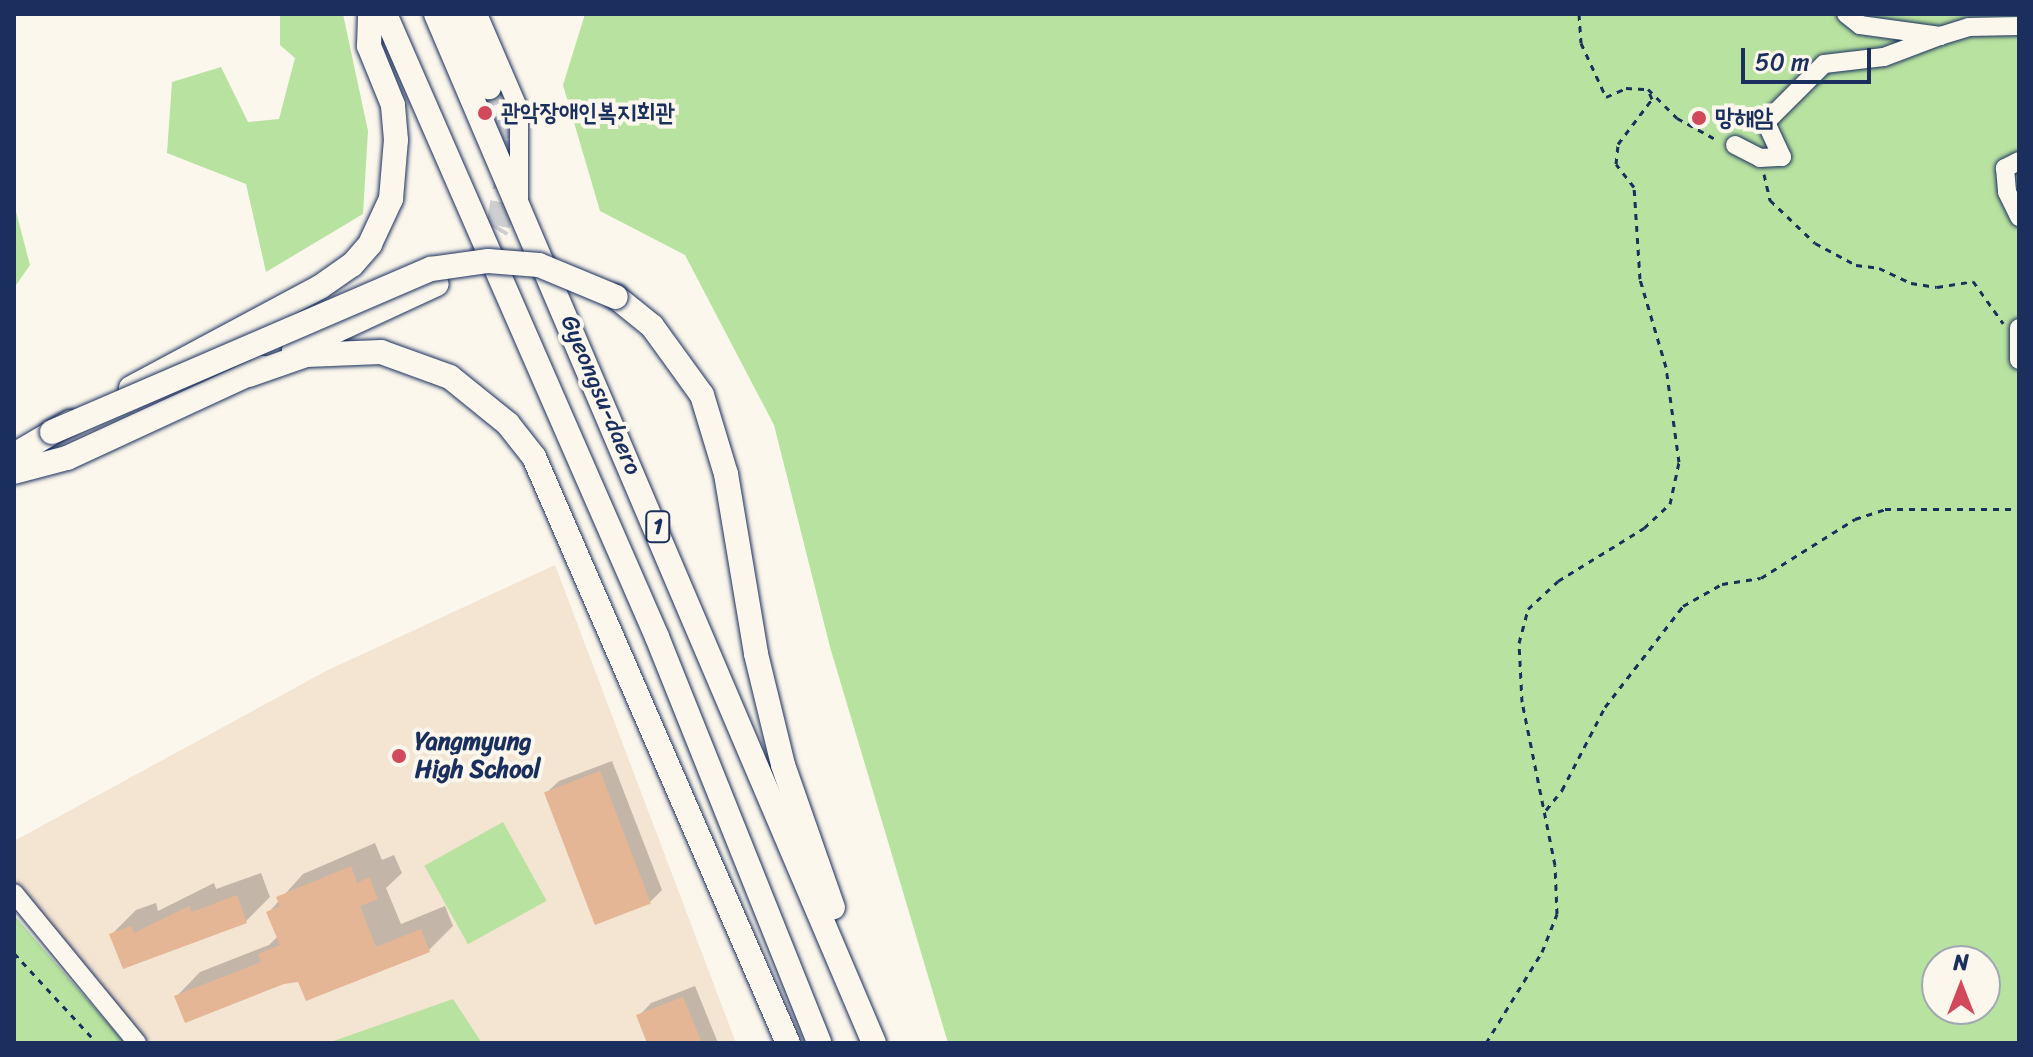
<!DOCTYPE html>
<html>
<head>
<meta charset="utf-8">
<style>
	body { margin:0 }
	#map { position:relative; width:2033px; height:1057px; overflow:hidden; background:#fbf7ec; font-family:Sriracha,"Poor Story",sans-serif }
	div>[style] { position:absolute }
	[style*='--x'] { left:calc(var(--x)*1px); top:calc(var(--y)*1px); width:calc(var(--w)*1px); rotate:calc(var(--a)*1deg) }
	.built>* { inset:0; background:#f4e4d2 }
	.green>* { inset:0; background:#b8e29f; transform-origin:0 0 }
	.shadow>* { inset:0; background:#0003 }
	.building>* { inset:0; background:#e5b696; transform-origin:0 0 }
	.major-tunnel>* { height:24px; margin-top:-12px; transform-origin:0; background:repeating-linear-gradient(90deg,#cecfd0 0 24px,transparent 0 36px) }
	.path>* { height:3px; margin-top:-1.5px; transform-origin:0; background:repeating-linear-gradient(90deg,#1b2f5e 0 6px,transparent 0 12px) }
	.roads { filter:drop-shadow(0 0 2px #1b2f5e) drop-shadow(0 0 2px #1b2f5e) }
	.minor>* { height:18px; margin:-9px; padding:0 9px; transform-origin:9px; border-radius:9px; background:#fbf7ec }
	.major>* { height:24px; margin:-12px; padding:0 12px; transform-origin:12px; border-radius:12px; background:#fbf7ec }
	.bridges { filter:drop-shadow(0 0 2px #1b2f5e) drop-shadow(0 0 2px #1b2f5e) }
	.major-bridge>* { height:24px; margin:-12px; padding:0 12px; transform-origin:12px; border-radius:12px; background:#fbf7ec }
	.dots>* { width:22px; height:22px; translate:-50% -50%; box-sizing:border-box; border:4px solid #fbf7ec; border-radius:50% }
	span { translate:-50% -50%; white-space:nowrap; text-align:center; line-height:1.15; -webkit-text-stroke:8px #fbf7ec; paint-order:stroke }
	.shield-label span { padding:2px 6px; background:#fbf7ec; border:2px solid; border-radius:6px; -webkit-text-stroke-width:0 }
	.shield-label { font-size:22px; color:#1b2f5e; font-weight:700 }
	.poi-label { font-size:24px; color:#1b2f5e; font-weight:700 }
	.left { translate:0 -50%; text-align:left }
	.street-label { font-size:24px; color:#1b2f5e }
	.frame { position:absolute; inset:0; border:16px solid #1b2f5e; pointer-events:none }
	.north { position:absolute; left:1921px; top:945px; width:80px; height:80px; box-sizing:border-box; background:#fbf7ec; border:2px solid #a1a7b3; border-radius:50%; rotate:0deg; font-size:22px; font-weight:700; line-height:32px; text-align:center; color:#1b2f5e }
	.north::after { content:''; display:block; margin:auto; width:28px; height:36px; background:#d1495b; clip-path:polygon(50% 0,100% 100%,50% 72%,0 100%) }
	.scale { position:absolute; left:1741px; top:48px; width:130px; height:36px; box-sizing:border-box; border:4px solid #1b2f5e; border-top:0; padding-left:10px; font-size:24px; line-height:28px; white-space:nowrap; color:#1b2f5e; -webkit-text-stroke:6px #fbf7ec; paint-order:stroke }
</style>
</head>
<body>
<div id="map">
	<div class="built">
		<i style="clip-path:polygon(555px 565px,736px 1043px,137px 1043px,14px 893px,14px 841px,326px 671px)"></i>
	</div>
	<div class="green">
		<i style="clip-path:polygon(280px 14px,343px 14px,368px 131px,363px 214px,266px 272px,246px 184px,167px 153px,172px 82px,221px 67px,248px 122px,279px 119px,295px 58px,280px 45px)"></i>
		<i style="clip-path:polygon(evenodd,585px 14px,2019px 14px,2019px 1043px,948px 1043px,830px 647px,774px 425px,685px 255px,600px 211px,563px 85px,585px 14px,1937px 961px,1985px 961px,1985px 1009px,1937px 1009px,1937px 961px)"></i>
		<i style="clip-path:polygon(14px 204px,30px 265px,14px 288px)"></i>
		<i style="left:503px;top:822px;width:90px;height:90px;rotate:61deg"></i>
		<i style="clip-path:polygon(14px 915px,125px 1043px,14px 1043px)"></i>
		<i style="clip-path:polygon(453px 999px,482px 1043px,328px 1043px)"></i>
	</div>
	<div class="shadow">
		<i style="clip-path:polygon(612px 761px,662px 890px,650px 902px,546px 793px,559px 781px)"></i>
		<i style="clip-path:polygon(375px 843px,382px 860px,394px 855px,402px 873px,386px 888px,401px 924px,445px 906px,453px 926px,429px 950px,299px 980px,176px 997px,200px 972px,269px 945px,278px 936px,268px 913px,303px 874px)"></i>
		<i style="clip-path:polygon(261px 873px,270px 897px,246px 921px,124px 967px,111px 935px,136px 910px,156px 903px,158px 911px,214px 883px,216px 889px)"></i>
		<i style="clip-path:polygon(695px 986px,718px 1043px,650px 1043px,639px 1016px,651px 1003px)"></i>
	</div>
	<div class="building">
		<i style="left:600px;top:771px;width:142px;height:60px;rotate:69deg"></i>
		<i style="clip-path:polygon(351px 866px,357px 883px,369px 877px,378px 899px,360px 906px,376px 947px,421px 929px,430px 952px,306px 1001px,298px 982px,284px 984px,185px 1023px,174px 996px,261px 962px,258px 954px,280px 945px,266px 912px,280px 906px,276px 897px)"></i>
		<i style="clip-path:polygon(237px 895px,247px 923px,123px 969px,109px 934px,131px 926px,134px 933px,189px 906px,192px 912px)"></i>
		<i style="clip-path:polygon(683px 997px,702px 1043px,647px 1043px,636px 1015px)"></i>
	</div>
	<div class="major-tunnel">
		<i style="--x:477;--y:260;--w:40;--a:-58"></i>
		<i style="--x:498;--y:226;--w:45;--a:-79.7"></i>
		<i style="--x:506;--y:182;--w:42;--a:-92.7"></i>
		<i style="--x:504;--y:140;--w:55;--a:-105.8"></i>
	</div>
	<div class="path">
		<i style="--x:1579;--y:14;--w:29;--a:86"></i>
		<i style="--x:1581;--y:43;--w:60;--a:65.2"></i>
		<i style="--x:1606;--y:97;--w:22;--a:-24"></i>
		<i style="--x:1626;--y:88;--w:22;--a:3"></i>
		<i style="--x:1648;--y:89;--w:41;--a:45"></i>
		<i style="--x:1677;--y:118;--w:46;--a:28.8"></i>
		<i style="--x:1764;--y:174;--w:27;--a:77"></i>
		<i style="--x:1770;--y:200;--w:62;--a:43.7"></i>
		<i style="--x:1815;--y:243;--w:47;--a:28.2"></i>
		<i style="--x:1856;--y:265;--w:23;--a:7"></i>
		<i style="--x:1879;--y:268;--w:35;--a:25"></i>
		<i style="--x:1911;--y:283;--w:26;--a:9"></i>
		<i style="--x:1937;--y:287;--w:36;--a:-9"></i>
		<i style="--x:1973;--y:281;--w:52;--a:54.5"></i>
		<i style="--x:1546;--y:810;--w:26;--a:-51"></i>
		<i style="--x:1562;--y:790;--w:93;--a:-62.6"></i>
		<i style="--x:1605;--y:707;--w:128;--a:-52.3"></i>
		<i style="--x:1683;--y:606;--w:45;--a:-29.4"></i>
		<i style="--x:1722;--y:584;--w:39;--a:-9"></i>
		<i style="--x:1761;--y:578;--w:111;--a:-32.1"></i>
		<i style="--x:1855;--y:519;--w:32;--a:-18"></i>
		<i style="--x:1885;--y:509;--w:134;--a:0"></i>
		<i style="--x:14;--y:953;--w:122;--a:47.3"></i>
		<i style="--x:1486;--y:1043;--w:107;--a:-58.4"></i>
		<i style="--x:1542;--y:952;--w:41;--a:-68.5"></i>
		<i style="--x:1557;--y:914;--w:49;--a:-92.3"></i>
		<i style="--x:1555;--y:865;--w:166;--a:-101.4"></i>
		<i style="--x:1522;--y:702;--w:59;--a:-92.9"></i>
		<i style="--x:1519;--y:643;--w:35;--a:-75"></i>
		<i style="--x:1528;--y:609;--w:41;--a:-43"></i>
		<i style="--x:1558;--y:581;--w:101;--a:-31.6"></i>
		<i style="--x:1644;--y:528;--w:35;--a:-43"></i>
		<i style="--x:1670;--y:504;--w:43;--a:-77.9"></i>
		<i style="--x:1679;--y:462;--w:96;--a:-97.8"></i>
		<i style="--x:1666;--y:367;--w:92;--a:-106.5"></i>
		<i style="--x:1640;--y:279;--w:92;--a:-93.7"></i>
		<i style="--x:1634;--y:187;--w:29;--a:-128"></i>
		<i style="--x:1616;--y:164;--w:20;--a:-84"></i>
		<i style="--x:1618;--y:144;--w:56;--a:-52.9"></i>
		<i style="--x:1652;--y:99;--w:11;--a:-112"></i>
	</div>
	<div class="roads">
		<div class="minor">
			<i style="--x:478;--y:14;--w:103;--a:66.7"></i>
			<i style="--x:519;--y:109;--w:91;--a:90"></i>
			<i style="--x:1846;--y:14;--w:18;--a:38"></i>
			<i style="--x:1860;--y:25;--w:81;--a:7.8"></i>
			<i style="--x:1940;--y:36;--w:30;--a:-17"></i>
			<i style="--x:1969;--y:27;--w:50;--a:-1.1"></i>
			<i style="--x:1735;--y:145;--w:28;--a:27"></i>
			<i style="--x:1760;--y:158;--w:22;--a:-3"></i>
			<i style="--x:1782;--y:157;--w:38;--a:-115"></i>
			<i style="--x:1766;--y:122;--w:82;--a:-45"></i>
			<i style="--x:1824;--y:64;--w:60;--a:-6.7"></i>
			<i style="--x:1884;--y:57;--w:60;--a:-20.6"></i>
			<i style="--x:2019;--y:161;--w:16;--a:153"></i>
			<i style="--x:2005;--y:168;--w:24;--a:85"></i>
			<i style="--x:2007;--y:192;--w:28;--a:64"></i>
			<i style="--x:2019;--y:328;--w:32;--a:90"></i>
			<i style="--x:14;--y:893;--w:194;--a:50.6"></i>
		</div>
		<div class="major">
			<i style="--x:385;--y:14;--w:680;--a:66.41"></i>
			<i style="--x:657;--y:637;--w:437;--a:68.2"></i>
			<i style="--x:436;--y:14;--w:1118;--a:66.94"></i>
			<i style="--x:457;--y:14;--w:80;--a:66.3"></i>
			<i style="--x:616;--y:297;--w:46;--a:38.9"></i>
			<i style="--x:652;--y:326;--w:85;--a:54.1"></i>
			<i style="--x:702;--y:395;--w:83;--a:73.1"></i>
			<i style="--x:726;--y:474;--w:182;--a:80.5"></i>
			<i style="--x:756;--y:654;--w:114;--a:76.3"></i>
			<i style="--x:783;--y:765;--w:151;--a:70.7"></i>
			<i style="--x:294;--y:350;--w:157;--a:-24.8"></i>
			<i style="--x:249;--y:375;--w:60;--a:-19.3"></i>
			<i style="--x:306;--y:355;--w:75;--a:-2.3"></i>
			<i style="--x:381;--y:352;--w:73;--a:19.9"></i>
			<i style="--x:450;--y:377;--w:75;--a:39"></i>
			<i style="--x:508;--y:424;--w:42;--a:51.8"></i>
			<i style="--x:534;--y:457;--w:639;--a:66.57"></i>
			<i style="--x:131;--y:388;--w:214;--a:-28.1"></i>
			<i style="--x:320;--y:287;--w:39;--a:-35"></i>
			<i style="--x:352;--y:265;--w:28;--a:-49"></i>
			<i style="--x:370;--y:244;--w:50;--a:-65"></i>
			<i style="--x:391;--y:199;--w:59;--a:-85.2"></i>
			<i style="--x:396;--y:140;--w:35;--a:-95"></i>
			<i style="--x:393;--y:105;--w:64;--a:-112.1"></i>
			<i style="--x:369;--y:46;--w:32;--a:-88"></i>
			<i style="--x:14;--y:455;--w:65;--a:-30.5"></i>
			<i style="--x:14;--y:472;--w:55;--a:-14.8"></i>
			<i style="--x:67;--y:458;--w:215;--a:-24.8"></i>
		</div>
	</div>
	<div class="bridges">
		<div class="major-bridge">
			<i style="--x:52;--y:432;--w:413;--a:-23.3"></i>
			<i style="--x:431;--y:269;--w:58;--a:-8"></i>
			<i style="--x:488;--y:261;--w:51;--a:4.5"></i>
			<i style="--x:539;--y:265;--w:83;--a:22.6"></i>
		</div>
	</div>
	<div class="dots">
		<i style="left:485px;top:113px;background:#d1495b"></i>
		<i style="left:1699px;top:118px;background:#d1495b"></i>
		<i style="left:399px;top:756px;background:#d1495b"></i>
	</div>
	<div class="shield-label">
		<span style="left:658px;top:527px">1</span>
	</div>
	<div class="poi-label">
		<span class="left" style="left:501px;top:113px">관악장애인복지회관</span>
		<span class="left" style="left:1715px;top:118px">망해암</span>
		<span class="left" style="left:415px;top:756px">Yangmyung<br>High School</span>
	</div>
	<div class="street-label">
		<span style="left:601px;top:395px;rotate:67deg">Gyeongsu-daero</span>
	</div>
	<div class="frame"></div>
	<div class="north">N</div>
	<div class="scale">50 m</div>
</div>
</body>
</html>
